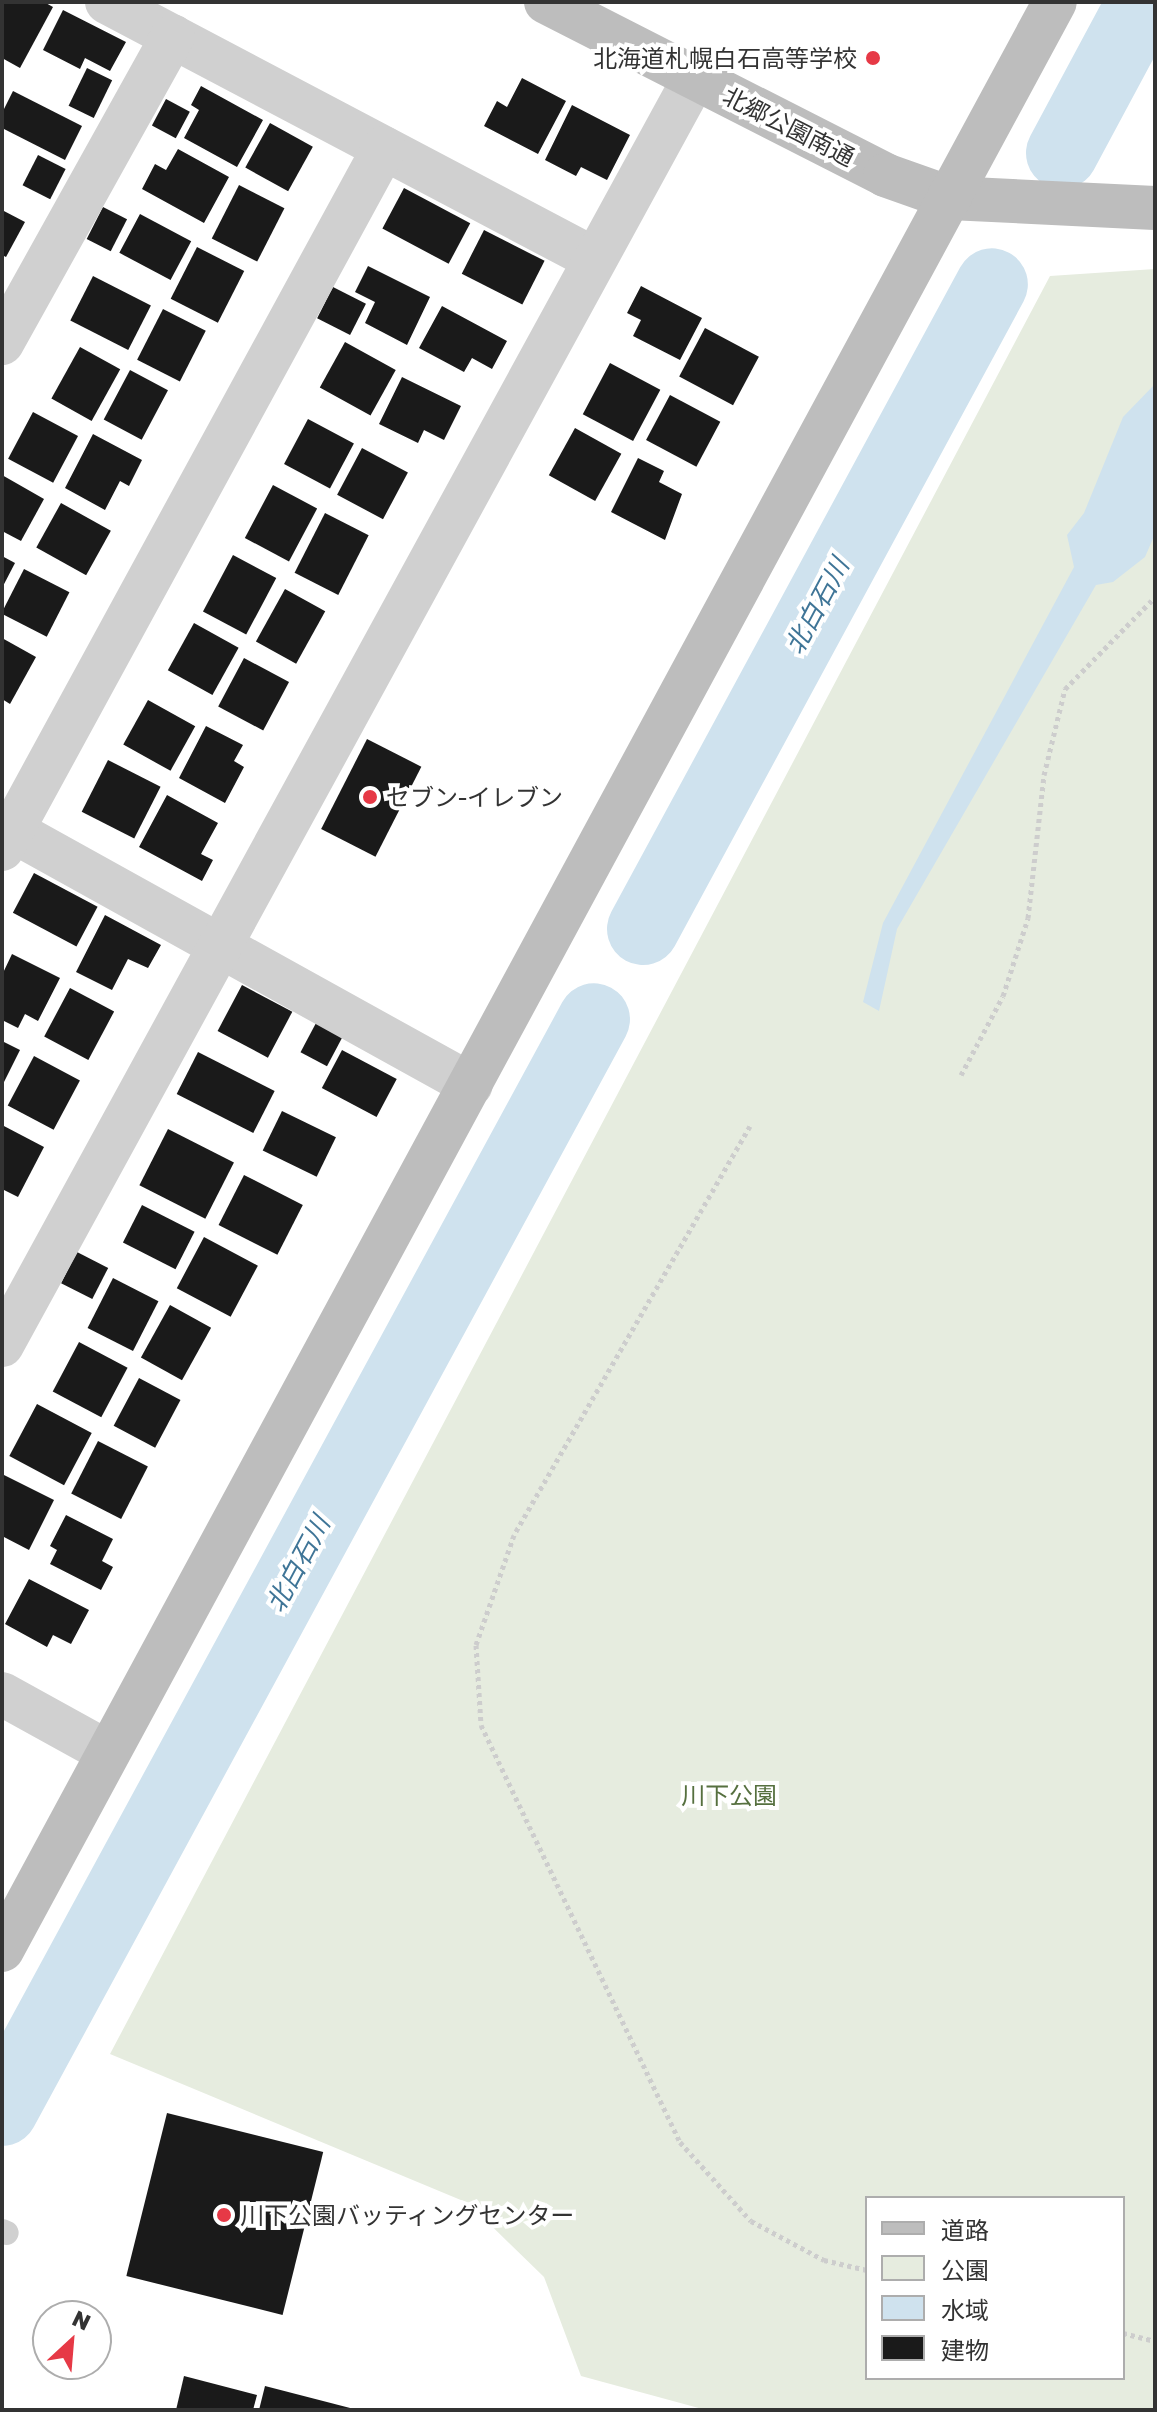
<!DOCTYPE html>
<html>
<head>
<meta charset="utf-8">
<style>
	body { margin:0 }
	#map { position:relative; width:1157px; height:2412px; overflow:hidden; background:#fff; font-family:"Golos Text","Noto Sans JP",sans-serif }
	div>[style] { position:absolute }
	[style*='--x'] { left:calc(var(--x)*1px); top:calc(var(--y)*1px); width:calc(var(--w)*1px); rotate:calc(var(--a)*1deg) }
	.green>* { inset:0; background:#e6ecdf }
	.water>* { inset:0; background:#cfe2ee }
	.river>* { height:72px; margin:-36px; padding:0 36px; transform-origin:36px; border-radius:36px; background:#cfe2ee }
	.building>* { inset:0; background:#1a1a1a; transform-origin:0 0 }
	.path>* { height:5px; margin-top:-2.5px; transform-origin:0; background:repeating-linear-gradient(90deg,#cdcdcd 0 4px,transparent 0 8px) }
	.lane>* { height:24px; margin:-12px; padding:0 12px; transform-origin:12px; border-radius:12px; background:#d0d0d0 }
	.street>* { height:44px; margin:-22px; padding:0 22px; transform-origin:22px; border-radius:22px; background:#d0d0d0 }
	.secondary>* { height:44px; margin:-22px; padding:0 22px; transform-origin:22px; border-radius:22px; background:#bdbdbd }
	.dots>* { width:22px; height:22px; translate:-50% -50%; box-sizing:border-box; border:4px solid #fff; border-radius:50% }
	span { translate:-50% -50%; white-space:nowrap; text-align:center; line-height:1.15; -webkit-text-stroke:8px #fff; paint-order:stroke }
	.poi-label { font-size:24px; color:#333 }
	.right { translate:-100% -50%; text-align:right }
	.left { translate:0 -50%; text-align:left }
	.street-label { font-size:24px; color:#333 }
	.park-label { font-size:24px; color:#56703f }
	.water-label { font-size:26px; color:#3f7597; font-style:italic }
	.frame { position:absolute; inset:0; border:4px solid #333; pointer-events:none }
	.legend { position:absolute; left:865px; top:2196px; width:260px; height:184px; box-sizing:border-box; background:#fff; border:2px solid #adadad; margin:0; padding:10px 14px; list-style:none; font-size:24px; color:#333 }
	.legend li { display:flex; align-items:center; gap:16px; height:40px }
	.legend b { width:40px; border:2px solid #adadad }
	.north { position:absolute; left:32px; top:2300px; width:80px; height:80px; box-sizing:border-box; background:#fff; border:2px solid #adadad; border-radius:50%; rotate:26deg; font-size:22px; font-weight:700; line-height:32px; text-align:center; color:#333 }
	.north::after { content:''; display:block; margin:auto; width:28px; height:36px; background:#e63946; clip-path:polygon(50% 0,100% 100%,50% 72%,0 100%) }
</style>
</head>
<body>
<div id="map">
	<div class="green">
		<i style="clip-path:polygon(evenodd,1155px 269px,1155px 2410px,706px 2410px,581px 2376px,544px 2277px,468px 2203px,110px 2054px,1050px 276px,1155px 269px,867px 2198px,1123px 2198px,1123px 2378px,867px 2378px,867px 2198px)"></i>
	</div>
	<div class="water">
		<i style="clip-path:polygon(1155px 384px,1155px 534px,1145px 557px,1113px 582px,1096px 585px,897px 929px,879px 1011px,863px 1002px,883px 923px,1074px 567px,1067px 535px,1084px 513px,1123px 417px)"></i>
	</div>
	<div class="river">
		<i style="--x:1062;--y:153;--w:171;--a:-61.8"></i>
		<i style="--x:643;--y:929;--w:733;--a:-61.58"></i>
		<i style="--x:2;--y:2110;--w:1241;--a:-61.51"></i>
	</div>
	<div class="building">
		<i style="clip-path:polygon(2px 2px,44px 2px,53px 7px,20px 68px,2px 58px)"></i>
		<i style="clip-path:polygon(63px 10px,126px 42px,110px 71px,85px 58px,80px 69px,43px 50px)"></i>
		<i style="left:87px;top:68px;width:28px;height:42px;rotate:26deg"></i>
		<i style="clip-path:polygon(522px 78px,566px 101px,538px 154px,484px 126px,497px 101px,507px 107px)"></i>
		<i style="clip-path:polygon(201px 86px,263px 120px,237px 167px,184px 138px,199px 110px,191px 105px)"></i>
		<i style="clip-path:polygon(13px 91px,82px 126px,65px 160px,2px 128px,2px 113px)"></i>
		<i style="left:166px;top:99px;width:27px;height:30px;rotate:28deg"></i>
		<i style="clip-path:polygon(572px 105px,630px 135px,607px 180px,581px 167px,576px 176px,545px 160px)"></i>
		<i style="left:270px;top:123px;width:49px;height:51px;rotate:29deg"></i>
		<i style="clip-path:polygon(178px 149px,229px 177px,204px 223px,142px 189px,155px 164px,166px 170px)"></i>
		<i style="left:38px;top:155px;width:31px;height:34px;rotate:27deg"></i>
		<i style="left:239px;top:185px;width:51px;height:60px;rotate:27deg"></i>
		<i style="left:404px;top:188px;width:75px;height:46px;rotate:28deg"></i>
		<i style="left:103px;top:207px;width:27px;height:36px;rotate:27deg"></i>
		<i style="clip-path:polygon(2px 210px,25px 222px,6px 257px,2px 255px)"></i>
		<i style="left:140px;top:214px;width:58px;height:44px;rotate:28deg"></i>
		<i style="left:484px;top:230px;width:68px;height:49px;rotate:27deg"></i>
		<i style="left:197px;top:247px;width:53px;height:58px;rotate:27deg"></i>
		<i style="clip-path:polygon(368px 266px,430px 297px,407px 345px,365px 323px,375px 302px,355px 292px)"></i>
		<i style="left:93px;top:276px;width:65px;height:50px;rotate:27deg"></i>
		<i style="clip-path:polygon(641px 286px,702px 318px,680px 360px,633px 336px,641px 320px,627px 313px)"></i>
		<i style="left:333px;top:287px;width:37px;height:35px;rotate:27deg"></i>
		<i style="clip-path:polygon(442px 306px,507px 341px,492px 369px,472px 358px,464px 372px,419px 348px)"></i>
		<i style="left:163px;top:309px;width:48px;height:57px;rotate:27deg"></i>
		<i style="left:705px;top:328px;width:61px;height:55px;rotate:28deg"></i>
		<i style="left:345px;top:342px;width:58px;height:52px;rotate:29deg"></i>
		<i style="left:80px;top:347px;width:46px;height:59px;rotate:29deg"></i>
		<i style="left:610px;top:363px;width:57px;height:58px;rotate:28deg"></i>
		<i style="left:130px;top:370px;width:43px;height:56px;rotate:28deg"></i>
		<i style="clip-path:polygon(402px 377px,461px 406px,444px 440px,424px 430px,418px 443px,379px 424px)"></i>
		<i style="left:670px;top:395px;width:57px;height:51px;rotate:28deg"></i>
		<i style="left:33px;top:412px;width:51px;height:53px;rotate:28deg"></i>
		<i style="left:308px;top:419px;width:52px;height:51px;rotate:28deg"></i>
		<i style="left:575px;top:428px;width:53px;height:54px;rotate:29deg"></i>
		<i style="clip-path:polygon(93px 434px,142px 460px,129px 486px,120px 481px,105px 510px,65px 488px)"></i>
		<i style="left:362px;top:448px;width:52px;height:53px;rotate:28deg"></i>
		<i style="clip-path:polygon(638px 458px,664px 471px,659px 482px,682px 494px,665px 540px,611px 512px)"></i>
		<i style="clip-path:polygon(2px 475px,44px 499px,21px 541px,2px 531px)"></i>
		<i style="left:273px;top:485px;width:50px;height:60px;rotate:28deg"></i>
		<i style="left:61px;top:503px;width:57px;height:51px;rotate:29deg"></i>
		<i style="left:325px;top:513px;width:49px;height:67px;rotate:27deg"></i>
		<i style="left:233px;top:555px;width:49px;height:64px;rotate:28deg"></i>
		<i style="clip-path:polygon(2px 556px,15px 563px,2px 588px)"></i>
		<i style="left:24px;top:569px;width:51px;height:50px;rotate:27deg"></i>
		<i style="left:285px;top:589px;width:46px;height:60px;rotate:29deg"></i>
		<i style="left:194px;top:623px;width:51px;height:54px;rotate:29deg"></i>
		<i style="clip-path:polygon(2px 638px,36px 657px,10px 704px,2px 699px)"></i>
		<i style="left:244px;top:658px;width:51px;height:55px;rotate:28deg"></i>
		<i style="left:148px;top:700px;width:54px;height:51px;rotate:29deg"></i>
		<i style="clip-path:polygon(206px 726px,243px 745px,234px 761px,244px 767px,225px 803px,179px 778px)"></i>
		<i style="left:367px;top:739px;width:61px;height:101px;rotate:27deg"></i>
		<i style="left:108px;top:760px;width:59px;height:58px;rotate:27deg"></i>
		<i style="clip-path:polygon(167px 795px,218px 823px,201px 854px,213px 860px,202px 881px,139px 847px)"></i>
		<i style="left:34px;top:873px;width:72px;height:45px;rotate:28deg"></i>
		<i style="clip-path:polygon(105px 915px,161px 945px,148px 968px,128px 959px,112px 990px,76px 972px)"></i>
		<i style="clip-path:polygon(12px 954px,60px 978px,38px 1021px,25px 1014px,18px 1028px,2px 1020px,2px 975px)"></i>
		<i style="left:242px;top:985px;width:57px;height:52px;rotate:28deg"></i>
		<i style="left:70px;top:988px;width:50px;height:55px;rotate:28deg"></i>
		<i style="left:316px;top:1023px;width:30px;height:33px;rotate:28deg"></i>
		<i style="clip-path:polygon(2px 1041px,20px 1050px,2px 1086px)"></i>
		<i style="left:342px;top:1050px;width:62px;height:43px;rotate:28deg"></i>
		<i style="left:198px;top:1052px;width:86px;height:47px;rotate:27deg"></i>
		<i style="left:34px;top:1056px;width:52px;height:56px;rotate:28deg"></i>
		<i style="left:282px;top:1111px;width:60px;height:44px;rotate:26deg"></i>
		<i style="clip-path:polygon(2px 1125px,44px 1147px,18px 1197px,2px 1189px)"></i>
		<i style="left:168px;top:1129px;width:74px;height:63px;rotate:27deg"></i>
		<i style="left:244px;top:1175px;width:66px;height:56px;rotate:27deg"></i>
		<i style="left:142px;top:1205px;width:59px;height:42px;rotate:27deg"></i>
		<i style="left:204px;top:1237px;width:61px;height:58px;rotate:28deg"></i>
		<i style="left:77px;top:1252px;width:35px;height:35px;rotate:27deg"></i>
		<i style="left:113px;top:1278px;width:51px;height:56px;rotate:27deg"></i>
		<i style="left:170px;top:1305px;width:47px;height:60px;rotate:29deg"></i>
		<i style="left:79px;top:1342px;width:55px;height:56px;rotate:28deg"></i>
		<i style="left:139px;top:1378px;width:47px;height:54px;rotate:28deg"></i>
		<i style="left:37px;top:1404px;width:62px;height:59px;rotate:28deg"></i>
		<i style="left:98px;top:1441px;width:56px;height:59px;rotate:27deg"></i>
		<i style="clip-path:polygon(4px 1475px,54px 1500px,29px 1550px,2px 1536px)"></i>
		<i style="clip-path:polygon(66px 1515px,113px 1539px,102px 1561px,113px 1567px,101px 1590px,50px 1564px,57px 1550px,50px 1546px)"></i>
		<i style="clip-path:polygon(29px 1579px,89px 1610px,71px 1644px,53px 1635px,47px 1647px,5px 1624px)"></i>
		<i style="left:167px;top:2113px;width:161px;height:168px;rotate:14deg"></i>
		<i style="clip-path:polygon(184px 2376px,257px 2395px,253px 2410px,176px 2410px)"></i>
		<i style="clip-path:polygon(265px 2386px,354px 2409px,354px 2410px,259px 2410px)"></i>
	</div>
	<div class="path">
		<i style="--x:961;--y:1075;--w:89;--a:-62"></i>
		<i style="--x:1003;--y:996;--w:82;--a:-72.2"></i>
		<i style="--x:1028;--y:918;--w:144;--a:-83.6"></i>
		<i style="--x:1044;--y:775;--w:89;--a:-76.3"></i>
		<i style="--x:1065;--y:689;--w:129;--a:-45.6"></i>
		<i style="--x:750;--y:1126;--w:472;--a:120"></i>
		<i style="--x:514;--y:1535;--w:116;--a:109.1"></i>
		<i style="--x:476;--y:1645;--w:80;--a:86.4"></i>
		<i style="--x:481;--y:1725;--w:462;--a:64.5"></i>
		<i style="--x:680;--y:2142;--w:106;--a:48.1"></i>
		<i style="--x:751;--y:2221;--w:83;--a:28.1"></i>
		<i style="--x:824;--y:2260;--w:44;--a:13.1"></i>
		<i style="--x:1123;--y:2333;--w:33;--a:14"></i>
	</div>
	<div class="lane">
		<i style="--x:2;--y:2231;--w:5;--a:22"></i>
	</div>
	<div class="street">
		<i style="--x:107;--y:2;--w:551;--a:27.82"></i>
		<i style="--x:2;--y:343;--w:351;--a:-60.9"></i>
		<i style="--x:2;--y:825;--w:536;--a:29"></i>
		<i style="--x:2;--y:849;--w:798;--a:-61.41"></i>
		<i style="--x:2;--y:1345;--w:1443;--a:-61.34"></i>
		<i style="--x:2;--y:1694;--w:120;--a:28.9"></i>
	</div>
	<div class="secondary">
		<i style="--x:546;--y:2;--w:381;--a:27"></i>
		<i style="--x:885;--y:175;--w:69;--a:19.5"></i>
		<i style="--x:950;--y:198;--w:205;--a:2.8"></i>
		<i style="--x:2;--y:1950;--w:2214;--a:-61.61"></i>
	</div>
	<div class="dots">
		<i style="left:873px;top:58px;background:#e63946"></i>
		<i style="left:370px;top:797px;background:#e63946"></i>
		<i style="left:224px;top:2215px;background:#e63946"></i>
	</div>
	<div class="poi-label">
		<span class="right" style="left:857px;top:58px">北海道札幌白石高等学校</span>
		<span class="left" style="left:386px;top:797px">セブン-イレブン</span>
		<span class="left" style="left:240px;top:2215px">川下公園バッティングセンター</span>
	</div>
	<div class="street-label">
		<span style="left:789px;top:126px;rotate:27deg">北郷公園南通</span>
	</div>
	<div class="park-label">
		<span style="left:729px;top:1795px">川下公園</span>
	</div>
	<div class="water-label">
		<span style="left:817px;top:606px;rotate:-62deg">北白石川</span>
		<span style="left:298px;top:1564px;rotate:-62deg">北白石川</span>
	</div>
	<div class="frame"></div>
	<ul class="legend">
	<li><b style="height:10px;background:#bdbdbd"></b>道路</li>
	<li><b style="height:22px;background:#e6ecdf"></b>公園</li>
	<li><b style="height:22px;background:#cfe2ee"></b>水域</li>
	<li><b style="height:22px;background:#1a1a1a"></b>建物</li>
	</ul>
	<div class="north">N</div>
</div>
</body>
</html>
